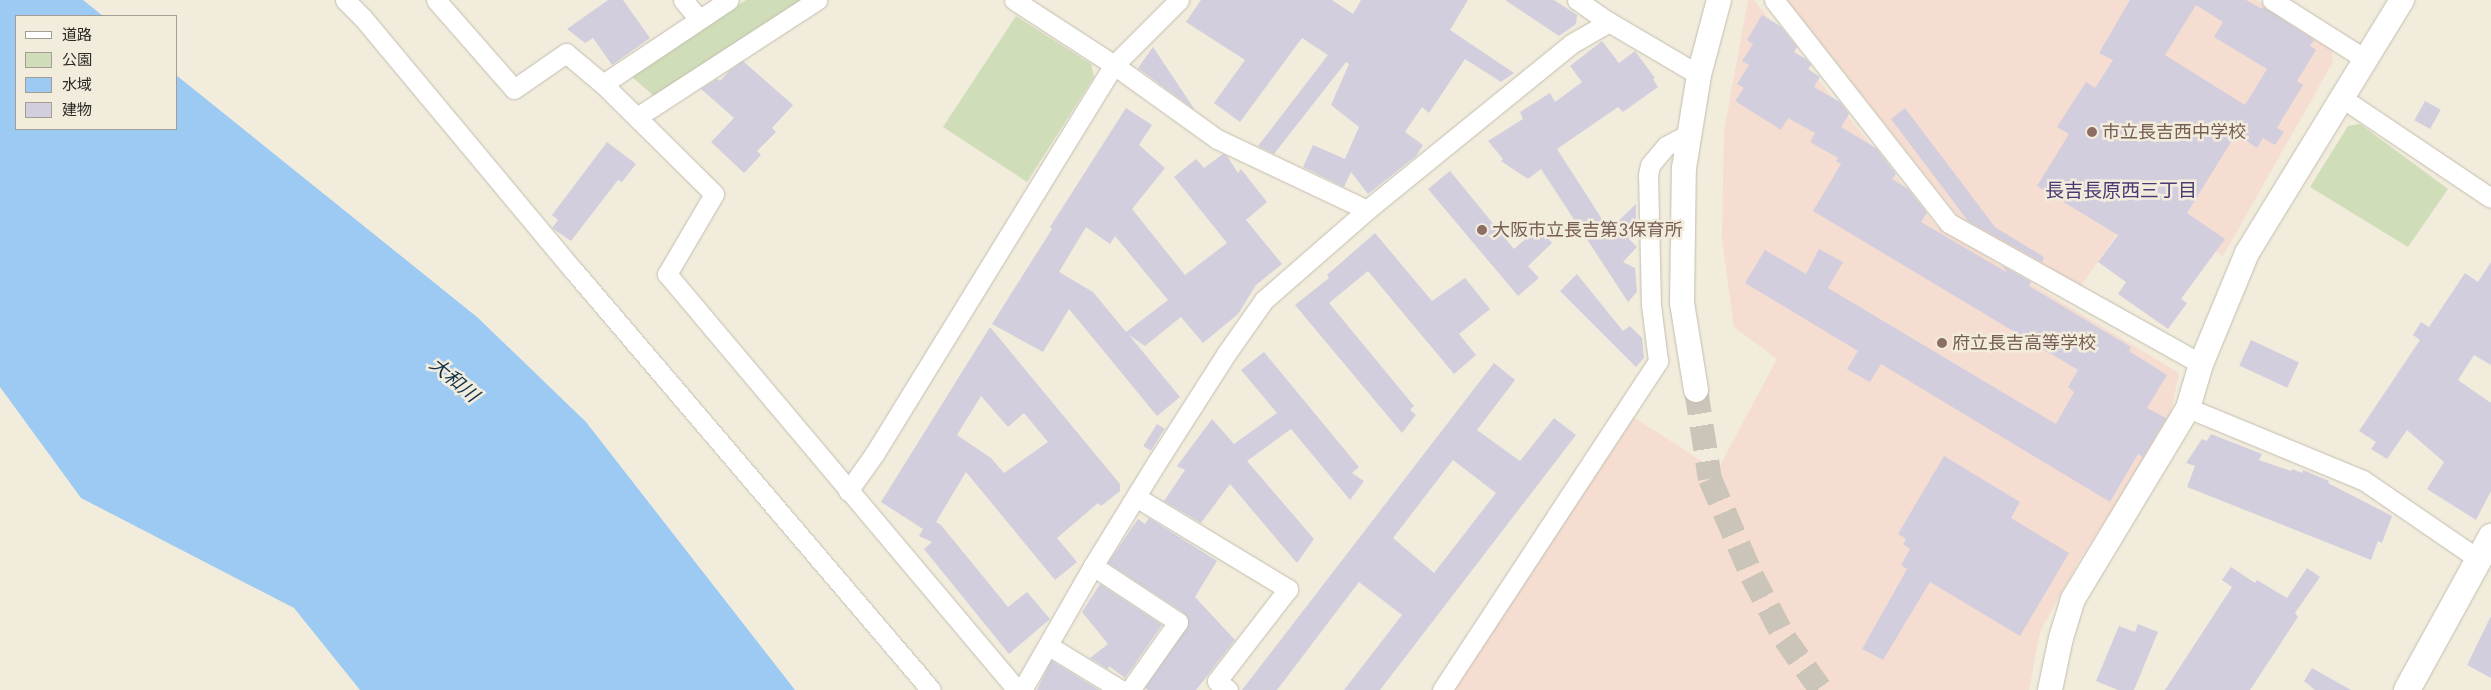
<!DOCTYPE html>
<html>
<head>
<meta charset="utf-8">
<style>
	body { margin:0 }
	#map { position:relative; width:2491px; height:690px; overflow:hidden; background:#f2ecdd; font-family:Jost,"Noto Sans JP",sans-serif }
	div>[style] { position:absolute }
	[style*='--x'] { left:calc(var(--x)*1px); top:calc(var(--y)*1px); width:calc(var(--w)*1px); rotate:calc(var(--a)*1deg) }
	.education>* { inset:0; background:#f5ddd2 }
	.green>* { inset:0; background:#d0ddb9 }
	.water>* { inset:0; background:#9dcaf3 }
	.building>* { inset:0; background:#d3cedd; transform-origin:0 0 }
	.tertiary-tunnel>* { height:24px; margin-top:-12px; transform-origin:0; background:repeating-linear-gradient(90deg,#cac5b8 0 24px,transparent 0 36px) }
	.roads { filter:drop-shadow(0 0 1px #c2bdae) drop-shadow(0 0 1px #c2bdae) }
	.minor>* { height:19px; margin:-9.5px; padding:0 9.5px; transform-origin:9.5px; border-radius:9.5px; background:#fff }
	.tertiary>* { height:24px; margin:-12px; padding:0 12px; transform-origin:12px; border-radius:12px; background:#fff }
	.secondary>* { height:26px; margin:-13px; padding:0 13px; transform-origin:13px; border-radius:13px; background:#fff }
	.dots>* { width:14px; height:14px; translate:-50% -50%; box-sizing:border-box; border:2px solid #f2ecdd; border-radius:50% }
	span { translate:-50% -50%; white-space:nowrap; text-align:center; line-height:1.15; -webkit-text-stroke:5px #f2ecdd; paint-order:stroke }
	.education-label { font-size:18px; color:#785e54 }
	.left { translate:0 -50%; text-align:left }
	.neighbourhood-label { font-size:19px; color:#4b3976 }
	.water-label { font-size:19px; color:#0f314c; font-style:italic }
	.legend { position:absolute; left:15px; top:15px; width:162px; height:115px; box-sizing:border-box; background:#f2ecdd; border:1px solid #a39e93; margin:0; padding:6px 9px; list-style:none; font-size:15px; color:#2c2a25 }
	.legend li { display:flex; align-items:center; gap:10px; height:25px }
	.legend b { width:25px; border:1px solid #a39e93 }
</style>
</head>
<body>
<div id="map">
	<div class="education">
		<i style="clip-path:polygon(1748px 0,1754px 0,1937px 227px,2179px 373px,2169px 421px,2079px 561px,2040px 632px,2029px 690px,1449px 690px,1632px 416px,1717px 471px,1777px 359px,1734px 327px,1722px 240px,1724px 131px)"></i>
		<i style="clip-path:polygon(1787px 0,2256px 0,2332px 47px,2333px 62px,2223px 256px,2139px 203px,2080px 287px,1961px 220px)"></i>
	</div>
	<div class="green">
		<i style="clip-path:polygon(746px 0,801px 0,655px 97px,631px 76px)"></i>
		<i style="clip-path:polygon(1016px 16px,1091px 64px,1094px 77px,1027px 182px,943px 127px)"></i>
		<i style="clip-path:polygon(2360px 124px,2448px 189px,2408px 247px,2310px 187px,2348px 126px)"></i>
	</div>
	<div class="water">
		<i style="clip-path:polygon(0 0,83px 0,103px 16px,16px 16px,16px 129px,176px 129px,176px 75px,477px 317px,586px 422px,795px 690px,360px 690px,294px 608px,81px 498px,0 387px)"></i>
	</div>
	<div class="building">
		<i style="clip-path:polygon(608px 0,623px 0,650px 38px,612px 65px,593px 38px,585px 43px,567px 29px)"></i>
		<i style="clip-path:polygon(1201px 0,1332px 0,1353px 14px,1361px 0,1468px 0,1450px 30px,1514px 73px,1501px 82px,1465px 59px,1429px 113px,1422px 107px,1405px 132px,1423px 145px,1416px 156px,1368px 194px,1351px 172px,1344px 187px,1303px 167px,1313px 145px,1345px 159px,1359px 127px,1331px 105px,1349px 64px,1346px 62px,1274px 154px,1258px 146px,1328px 55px,1302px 38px,1240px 122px,1214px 103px,1245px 60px,1186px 22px)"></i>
		<i style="clip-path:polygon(1505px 0,1554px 0,1577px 15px,1576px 24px,1559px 36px)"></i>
		<i style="clip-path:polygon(evenodd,2130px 0,2246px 0,2262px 9px,2263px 7px,2314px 40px,2310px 46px,2316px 50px,2297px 81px,2303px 85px,2277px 128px,2284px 132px,2275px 145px,2263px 138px,2257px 148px,2236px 134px,2187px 213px,2225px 239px,2181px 299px,2187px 303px,2168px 329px,2118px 294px,2126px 282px,2098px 262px,2118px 235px,2037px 186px,2069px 134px,2057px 127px,2086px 82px,2095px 88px,2113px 60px,2099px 53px,2130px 0,2196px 5px,2223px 22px,2214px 37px,2267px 69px,2245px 105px,2165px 55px,2196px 5px)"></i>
		<i style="clip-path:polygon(1762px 15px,1780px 26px,1797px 47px,1794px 52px,1806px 59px,1811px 65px,1808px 69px,1820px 77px,1814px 87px,1840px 102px,1849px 114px,1841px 127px,1876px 148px,1896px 174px,1892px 179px,1908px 189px,1927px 213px,1921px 222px,2008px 273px,2001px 265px,2031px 282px,2029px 286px,2131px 347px,2129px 351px,2167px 375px,2147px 408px,2166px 418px,2143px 457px,2138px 454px,2110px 502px,1881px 364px,1870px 382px,1847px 369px,1858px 351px,1745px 283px,1765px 250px,1806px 274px,1819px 249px,1843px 262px,1828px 288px,2056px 424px,2074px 392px,2068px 387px,2078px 370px,1813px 211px,1841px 164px,1836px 161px,1838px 158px,1810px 142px,1815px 133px,1788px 118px,1781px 130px,1735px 101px,1744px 88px,1737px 84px,1749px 65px,1742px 61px,1753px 44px,1747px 40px)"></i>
		<i style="clip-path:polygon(1602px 41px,1619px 63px,1635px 51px,1655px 78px,1653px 79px,1658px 87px,1623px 112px,1618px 107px,1557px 149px,1609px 230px,1636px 204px,1636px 232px,1629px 239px,1637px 247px,1623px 262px,1635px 268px,1637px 292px,1628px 302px,1541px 169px,1528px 179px,1501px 161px,1503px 159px,1488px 141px,1523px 119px,1520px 112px,1550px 93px,1555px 102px,1582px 82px,1570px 66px)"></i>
		<i style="clip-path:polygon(1153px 47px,1195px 110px,1138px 68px)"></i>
		<i style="clip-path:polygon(743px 61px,793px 105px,772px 128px,776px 132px,757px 151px,761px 155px,744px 173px,711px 142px,734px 118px,701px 89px,717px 79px,720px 81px,729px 71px)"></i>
		<i style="left:2425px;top:101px;width:18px;height:22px;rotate:29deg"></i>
		<i style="clip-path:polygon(evenodd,1126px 108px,1152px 125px,1139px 145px,1165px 168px,1132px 209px,1185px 275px,1227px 243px,1174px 177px,1196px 159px,1204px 168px,1223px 154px,1227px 156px,1238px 173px,1241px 169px,1267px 202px,1246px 220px,1282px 264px,1256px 285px,1238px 314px,1203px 343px,1181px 317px,1145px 346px,1129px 335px,1180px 397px,1157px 416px,1069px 309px,1043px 352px,992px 324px,1052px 229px,1050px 227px,1126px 108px,1086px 227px,1110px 244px,1115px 236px,1168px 300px,1126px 332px,1093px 292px,1059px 272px,1086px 227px)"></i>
		<i style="clip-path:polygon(1905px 108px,1995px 227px,2044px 257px,2042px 262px,1968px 221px,1891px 119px)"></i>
		<i style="clip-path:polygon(607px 142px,636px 164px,622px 182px,618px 180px,571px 241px,552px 228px,558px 220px,552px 215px)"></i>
		<i style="clip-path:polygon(1450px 171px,1514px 249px,1539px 227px,1552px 243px,1528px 266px,1539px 278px,1518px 296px,1428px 189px)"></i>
		<i style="clip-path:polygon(1375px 233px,1432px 301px,1465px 278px,1490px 309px,1459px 334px,1476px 355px,1454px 374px,1368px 271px,1329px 303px,1414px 406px,1410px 410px,1416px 415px,1402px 433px,1295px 305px,1329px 278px,1327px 275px)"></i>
		<i style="clip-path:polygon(2491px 262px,2491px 365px,2474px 355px,2458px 380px,2491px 403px,2491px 491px,2476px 520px,2427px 489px,2444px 462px,2407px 430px,2387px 459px,2371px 449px,2376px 442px,2359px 431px,2420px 340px,2413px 335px,2421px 322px,2429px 327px,2465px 273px,2478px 282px)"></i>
		<i style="clip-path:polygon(1577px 274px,1623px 331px,1630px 326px,1642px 338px,1644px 358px,1636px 367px,1560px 291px)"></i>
		<i style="clip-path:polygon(evenodd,990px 327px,1120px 484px,1120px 491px,1101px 506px,1098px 503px,1057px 538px,1077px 562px,1055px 580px,966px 472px,936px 522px,941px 525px,1008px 607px,1027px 592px,1050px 619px,1009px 654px,924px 549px,932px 542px,919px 536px,923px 529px,881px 502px,990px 327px,981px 396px,1008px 427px,1024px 413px,1048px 442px,1004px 473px,991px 458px,957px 435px,981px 396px)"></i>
		<i style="left:2251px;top:340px;width:53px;height:28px;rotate:25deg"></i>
		<i style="clip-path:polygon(1264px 352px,1359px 467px,1352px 473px,1364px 481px,1350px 500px,1291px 429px,1247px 461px,1314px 539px,1297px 563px,1230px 484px,1201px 523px,1164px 501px,1185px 470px,1177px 466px,1212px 419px,1234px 444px,1277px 413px,1241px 370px)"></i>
		<i style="clip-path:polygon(evenodd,1494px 363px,1515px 380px,1477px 430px,1520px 461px,1554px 418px,1576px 435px,1380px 690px,1344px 690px,1402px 615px,1359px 582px,1277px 690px,1242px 690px,1494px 363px,1453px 460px,1496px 493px,1434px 573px,1393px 538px,1453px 460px)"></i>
		<i style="left:1157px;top:424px;width:9px;height:26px;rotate:32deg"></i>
		<i style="clip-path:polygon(2211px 434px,2262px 454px,2259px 460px,2291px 471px,2292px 469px,2302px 473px,2303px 470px,2329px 481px,2328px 483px,2392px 516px,2382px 543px,2378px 541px,2371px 560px,2187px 487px,2195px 466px,2186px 463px,2202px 439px,2207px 441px)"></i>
		<i style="clip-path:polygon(1944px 456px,2020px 502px,2011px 518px,2069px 553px,2020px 636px,1930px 582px,1883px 660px,1862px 649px,1907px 569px,1901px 565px,1910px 549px,1903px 544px,1906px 539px,1898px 534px)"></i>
		<i style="clip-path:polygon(1149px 518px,1217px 561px,1195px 597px,1235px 640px,1196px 690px,1148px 690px,1145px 688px,1187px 628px,1188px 618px,1184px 613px,1108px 563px,1138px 519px,1145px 524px)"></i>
		<i style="clip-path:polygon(2231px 567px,2255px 583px,2257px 580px,2287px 598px,2307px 568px,2320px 577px,2295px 613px,2298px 617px,2250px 690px,2165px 690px,2232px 587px,2222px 580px)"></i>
		<i style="clip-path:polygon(1100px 584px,1162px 625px,1125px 678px,1109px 666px,1108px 669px,1090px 658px,1108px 644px,1082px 612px)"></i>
		<i style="clip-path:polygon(2491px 616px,2491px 678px,2467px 665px)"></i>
		<i style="clip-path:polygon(2138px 624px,2158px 632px,2134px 690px,2118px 690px,2096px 681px,2119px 626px,2135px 632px)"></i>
		<i style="clip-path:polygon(1051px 661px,1052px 661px,1099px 690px,1037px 690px)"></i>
		<i style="clip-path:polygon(2312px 668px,2351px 690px,2315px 690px,2304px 681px)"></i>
	</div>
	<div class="tertiary-tunnel">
		<i style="--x:1696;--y:390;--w:90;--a:81.1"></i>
		<i style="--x:1710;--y:479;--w:106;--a:66.6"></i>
		<i style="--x:1752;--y:576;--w:71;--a:62.4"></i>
		<i style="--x:1785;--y:639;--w:62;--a:54.8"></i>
	</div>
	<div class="roads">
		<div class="minor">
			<i style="--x:345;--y:0;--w:25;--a:45"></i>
			<i style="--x:363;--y:18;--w:329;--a:50.2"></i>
			<i style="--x:574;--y:271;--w:550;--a:49.57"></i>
			<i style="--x:436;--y:0;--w:118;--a:48.8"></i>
			<i style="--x:514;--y:89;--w:63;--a:-34.7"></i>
			<i style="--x:566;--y:53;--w:48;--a:40"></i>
			<i style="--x:603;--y:84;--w:156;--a:44.7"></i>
			<i style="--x:714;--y:194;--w:93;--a:120.4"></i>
			<i style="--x:667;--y:274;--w:544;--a:49.92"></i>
			<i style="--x:683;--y:0;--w:25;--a:50"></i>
			<i style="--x:1014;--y:0;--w:119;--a:33"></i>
			<i style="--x:1114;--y:65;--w:127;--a:35.7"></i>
			<i style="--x:1217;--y:139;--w:166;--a:25.3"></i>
			<i style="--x:1577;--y:0;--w:39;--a:35"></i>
			<i style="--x:1609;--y:22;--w:104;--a:30.5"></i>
			<i style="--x:1774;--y:0;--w:283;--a:51.9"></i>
			<i style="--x:1949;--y:223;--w:289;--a:29.2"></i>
			<i style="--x:2272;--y:0;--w:110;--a:32.4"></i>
			<i style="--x:603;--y:84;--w:151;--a:-33.7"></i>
			<i style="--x:2342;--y:98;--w:179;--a:33.9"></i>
			<i style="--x:637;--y:117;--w:215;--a:-33"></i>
			<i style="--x:2188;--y:408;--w:189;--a:22.4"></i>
			<i style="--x:2363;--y:480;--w:142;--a:34.4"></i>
			<i style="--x:848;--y:491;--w:47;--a:-54.6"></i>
			<i style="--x:875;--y:453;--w:456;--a:-58.4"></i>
			<i style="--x:1114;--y:65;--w:92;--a:-45"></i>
			<i style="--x:1136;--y:497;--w:178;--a:31.2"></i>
			<i style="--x:1288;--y:589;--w:116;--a:127.7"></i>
			<i style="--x:1217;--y:681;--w:14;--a:39"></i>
			<i style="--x:1093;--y:566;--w:102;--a:33.4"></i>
			<i style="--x:1178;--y:622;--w:83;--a:125.2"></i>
			<i style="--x:1049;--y:646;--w:84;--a:31.4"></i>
			<i style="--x:1022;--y:690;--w:143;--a:-60.2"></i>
			<i style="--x:1093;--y:566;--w:122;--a:-58.4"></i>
			<i style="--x:1157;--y:462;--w:128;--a:-57.4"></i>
			<i style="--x:1226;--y:354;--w:66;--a:-54.9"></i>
			<i style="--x:1264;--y:300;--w:137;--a:-41.1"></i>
			<i style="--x:1367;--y:210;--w:263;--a:-39.1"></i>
			<i style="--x:1571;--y:44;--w:44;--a:-30.1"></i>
			<i style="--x:1442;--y:690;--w:394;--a:-56.7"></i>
			<i style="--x:1658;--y:361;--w:56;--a:-97.1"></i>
			<i style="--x:1651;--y:305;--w:130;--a:-91.3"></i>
			<i style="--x:1648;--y:175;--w:10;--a:-79"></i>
			<i style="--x:1650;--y:165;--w:25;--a:-50"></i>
			<i style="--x:1666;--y:146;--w:27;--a:-28"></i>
		</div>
		<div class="tertiary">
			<i style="--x:1696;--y:390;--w:88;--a:-99.1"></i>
			<i style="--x:1682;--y:303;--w:135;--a:-89.2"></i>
			<i style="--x:1684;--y:168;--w:94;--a:-80.8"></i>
			<i style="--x:1699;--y:75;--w:78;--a:-75.1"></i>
			<i style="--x:2050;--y:690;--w:53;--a:-78.1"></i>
			<i style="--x:2061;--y:638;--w:41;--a:-72.9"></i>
			<i style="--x:2073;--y:599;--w:223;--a:-58.9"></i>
			<i style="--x:2188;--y:408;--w:46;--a:-73.5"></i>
			<i style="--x:2201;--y:364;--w:120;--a:-67.5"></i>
			<i style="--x:2247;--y:253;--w:297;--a:-58.5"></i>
		</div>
		<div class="secondary">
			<i style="--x:2407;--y:690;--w:175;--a:-61.2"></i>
		</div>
	</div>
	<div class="dots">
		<i style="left:2092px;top:132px;background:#8d6e63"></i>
		<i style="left:1482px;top:230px;background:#8d6e63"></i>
		<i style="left:1942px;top:343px;background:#8d6e63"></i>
	</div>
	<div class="education-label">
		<span class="left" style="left:2102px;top:132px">市立長吉西中学校</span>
		<span class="left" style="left:1492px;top:230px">大阪市立長吉第３保育所</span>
		<span class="left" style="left:1952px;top:343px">府立長吉高等学校</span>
	</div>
	<div class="neighbourhood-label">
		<span style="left:2121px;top:191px">長吉長原西三丁目</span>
	</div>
	<div class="water-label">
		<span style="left:454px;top:380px;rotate:40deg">大和川</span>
	</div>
	<ul class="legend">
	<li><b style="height:6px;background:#fff"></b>道路</li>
	<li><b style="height:14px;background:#d0ddb9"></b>公園</li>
	<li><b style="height:14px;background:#9dcaf3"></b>水域</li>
	<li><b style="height:14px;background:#d3cedd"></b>建物</li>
	</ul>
</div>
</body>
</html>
